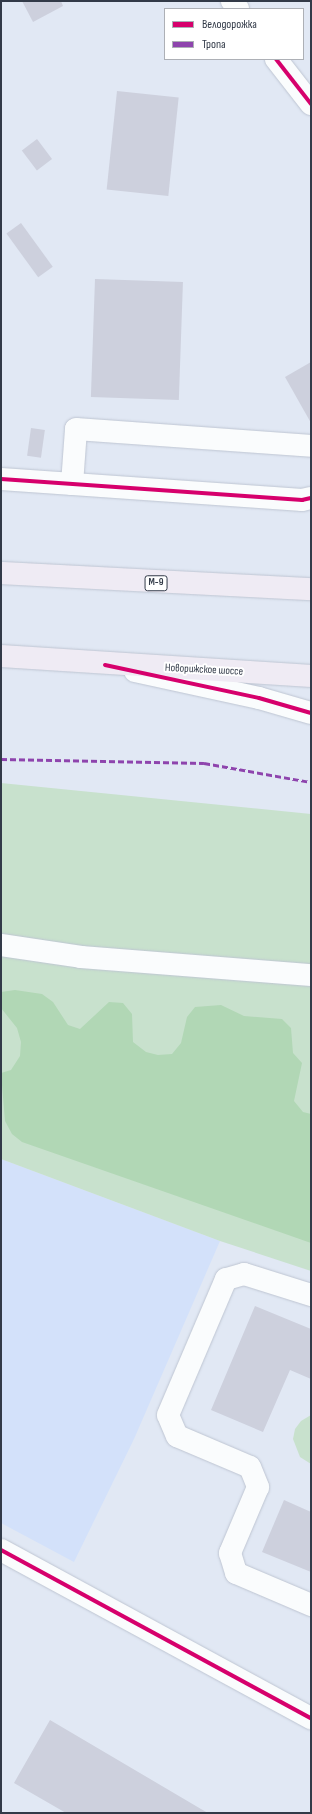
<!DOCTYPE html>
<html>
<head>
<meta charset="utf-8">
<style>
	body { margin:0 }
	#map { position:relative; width:312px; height:1814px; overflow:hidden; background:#e1e8f4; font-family:"Sofia Sans Condensed",sans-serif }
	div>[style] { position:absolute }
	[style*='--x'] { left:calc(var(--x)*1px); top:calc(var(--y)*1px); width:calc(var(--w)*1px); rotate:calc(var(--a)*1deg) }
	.built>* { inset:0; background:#d3e1fa }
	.green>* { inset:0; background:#c8e1cd }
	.forest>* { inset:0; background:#b1d7b5 }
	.building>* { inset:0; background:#cdd0dd; transform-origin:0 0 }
	.roads { filter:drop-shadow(0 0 1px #bec5d2) drop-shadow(0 0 1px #bec5d2) }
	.minor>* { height:22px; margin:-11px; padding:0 11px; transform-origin:11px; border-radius:11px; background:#fafcfd }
	.highway>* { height:22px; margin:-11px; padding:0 11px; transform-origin:11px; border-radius:11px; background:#efebf4 }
	.quiet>* { height:3px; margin-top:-1.5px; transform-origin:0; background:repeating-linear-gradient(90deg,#8e44ad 0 6px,transparent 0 9px) }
	.cycleway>* { height:4px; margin:-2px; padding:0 2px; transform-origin:2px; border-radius:2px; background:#d6006c }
	span { translate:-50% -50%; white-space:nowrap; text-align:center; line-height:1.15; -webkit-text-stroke:4px #fff; paint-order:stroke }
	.shield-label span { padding:1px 3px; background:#fff; border:1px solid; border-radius:3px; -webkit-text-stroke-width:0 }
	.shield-label { font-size:10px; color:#323a48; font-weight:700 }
	.street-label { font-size:11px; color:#323a48 }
	.frame { position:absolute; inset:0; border:2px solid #323a48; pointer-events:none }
	.legend { position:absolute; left:164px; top:8px; width:140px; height:52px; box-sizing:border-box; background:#fff; border:1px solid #adb0b6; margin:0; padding:5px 7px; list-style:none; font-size:12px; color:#323a48 }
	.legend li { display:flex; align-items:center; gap:8px; height:20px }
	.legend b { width:20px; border:1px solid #adb0b6 }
</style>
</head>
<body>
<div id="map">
	<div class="built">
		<i style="clip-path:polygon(1px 1159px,220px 1241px,134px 1439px,74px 1562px,1px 1523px)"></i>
	</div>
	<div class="green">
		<i style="clip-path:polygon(1px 783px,311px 814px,311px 1271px,220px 1241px,1px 1159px)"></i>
		<i style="clip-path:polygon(311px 1415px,311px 1464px,300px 1457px,293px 1439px,295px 1429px,301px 1421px)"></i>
	</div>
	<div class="forest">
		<i style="clip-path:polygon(15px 990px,42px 994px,53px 1002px,68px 1025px,80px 1029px,109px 1002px,123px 1003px,132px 1014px,133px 1042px,146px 1052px,158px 1055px,172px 1054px,181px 1043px,187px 1017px,195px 1007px,221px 1005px,244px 1016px,282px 1019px,291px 1028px,293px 1053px,302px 1063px,294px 1101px,303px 1112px,311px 1114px,311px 1243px,22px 1142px,12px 1134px,5px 1121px,1px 1073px,11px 1070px,20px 1056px,21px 1042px,17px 1028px,1px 1008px,1px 992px)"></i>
	</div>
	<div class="building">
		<i style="clip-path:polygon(22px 1px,61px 1px,63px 6px,33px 22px)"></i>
		<i style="left:117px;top:91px;width:62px;height:99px;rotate:6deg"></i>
		<i style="left:37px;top:139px;width:25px;height:19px;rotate:53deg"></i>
		<i style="left:21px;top:223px;width:54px;height:18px;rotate:54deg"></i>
		<i style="left:95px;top:279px;width:88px;height:118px;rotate:2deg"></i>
		<i style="clip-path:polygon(311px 362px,311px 423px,285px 377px)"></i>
		<i style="left:31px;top:428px;width:14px;height:28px;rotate:8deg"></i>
		<i style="clip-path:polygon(255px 1306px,311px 1329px,311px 1379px,290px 1370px,263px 1432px,211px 1410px)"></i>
		<i style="clip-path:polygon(284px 1500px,311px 1512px,311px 1572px,262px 1552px)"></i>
		<i style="clip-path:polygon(50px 1720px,201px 1809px,208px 1813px,66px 1813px,14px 1783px)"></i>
	</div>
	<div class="roads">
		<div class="minor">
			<i style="--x:232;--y:1;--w:10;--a:53"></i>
			<i style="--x:276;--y:59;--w:57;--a:52.1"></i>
			<i style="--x:1;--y:479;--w:302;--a:4"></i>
			<i style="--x:302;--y:500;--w:9;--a:-13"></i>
			<i style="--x:72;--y:484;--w:55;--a:-85.8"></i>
			<i style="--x:76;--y:429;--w:236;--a:4.1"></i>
			<i style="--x:135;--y:671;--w:127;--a:12.3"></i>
			<i style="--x:259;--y:698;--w:54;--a:16.1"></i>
			<i style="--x:1;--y:945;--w:81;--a:8.5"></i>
			<i style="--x:81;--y:957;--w:231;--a:4.5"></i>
			<i style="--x:311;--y:1295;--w:70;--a:-162.6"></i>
			<i style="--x:244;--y:1274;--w:19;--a:164"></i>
			<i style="--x:226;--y:1279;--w:148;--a:113.1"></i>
			<i style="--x:168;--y:1415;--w:23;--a:67"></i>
			<i style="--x:177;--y:1436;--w:79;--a:23"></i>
			<i style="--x:250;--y:1467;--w:22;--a:68"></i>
			<i style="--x:258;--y:1487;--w:72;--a:113"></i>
			<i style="--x:230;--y:1553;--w:21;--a:73"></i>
			<i style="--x:236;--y:1573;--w:82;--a:23.1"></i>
			<i style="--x:1;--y:1550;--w:353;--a:28.5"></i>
		</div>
		<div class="highway">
			<i style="--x:1;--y:573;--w:310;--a:3"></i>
			<i style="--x:1;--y:656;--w:311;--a:3.7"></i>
		</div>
	</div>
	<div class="quiet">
		<i style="--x:1;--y:759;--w:203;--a:1.1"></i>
		<i style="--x:204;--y:763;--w:109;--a:10.1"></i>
	</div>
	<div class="cycleway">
		<i style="--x:276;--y:59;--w:57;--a:52.1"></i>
		<i style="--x:1;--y:479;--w:302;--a:4"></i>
		<i style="--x:302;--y:500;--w:9;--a:-13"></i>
		<i style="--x:105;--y:665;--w:157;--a:12.1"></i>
		<i style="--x:259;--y:698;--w:54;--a:16.1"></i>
		<i style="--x:1;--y:1550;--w:353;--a:28.5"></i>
	</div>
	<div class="shield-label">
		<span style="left:156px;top:583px">М-9</span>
	</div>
	<div class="street-label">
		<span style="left:204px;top:670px;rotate:3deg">Новорижское шоссе</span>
	</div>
	<div class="frame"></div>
	<ul class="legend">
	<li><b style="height:5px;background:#d6006c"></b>Велодорожка</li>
	<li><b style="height:5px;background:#8e44ad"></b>Тропа</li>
	</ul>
</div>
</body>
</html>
